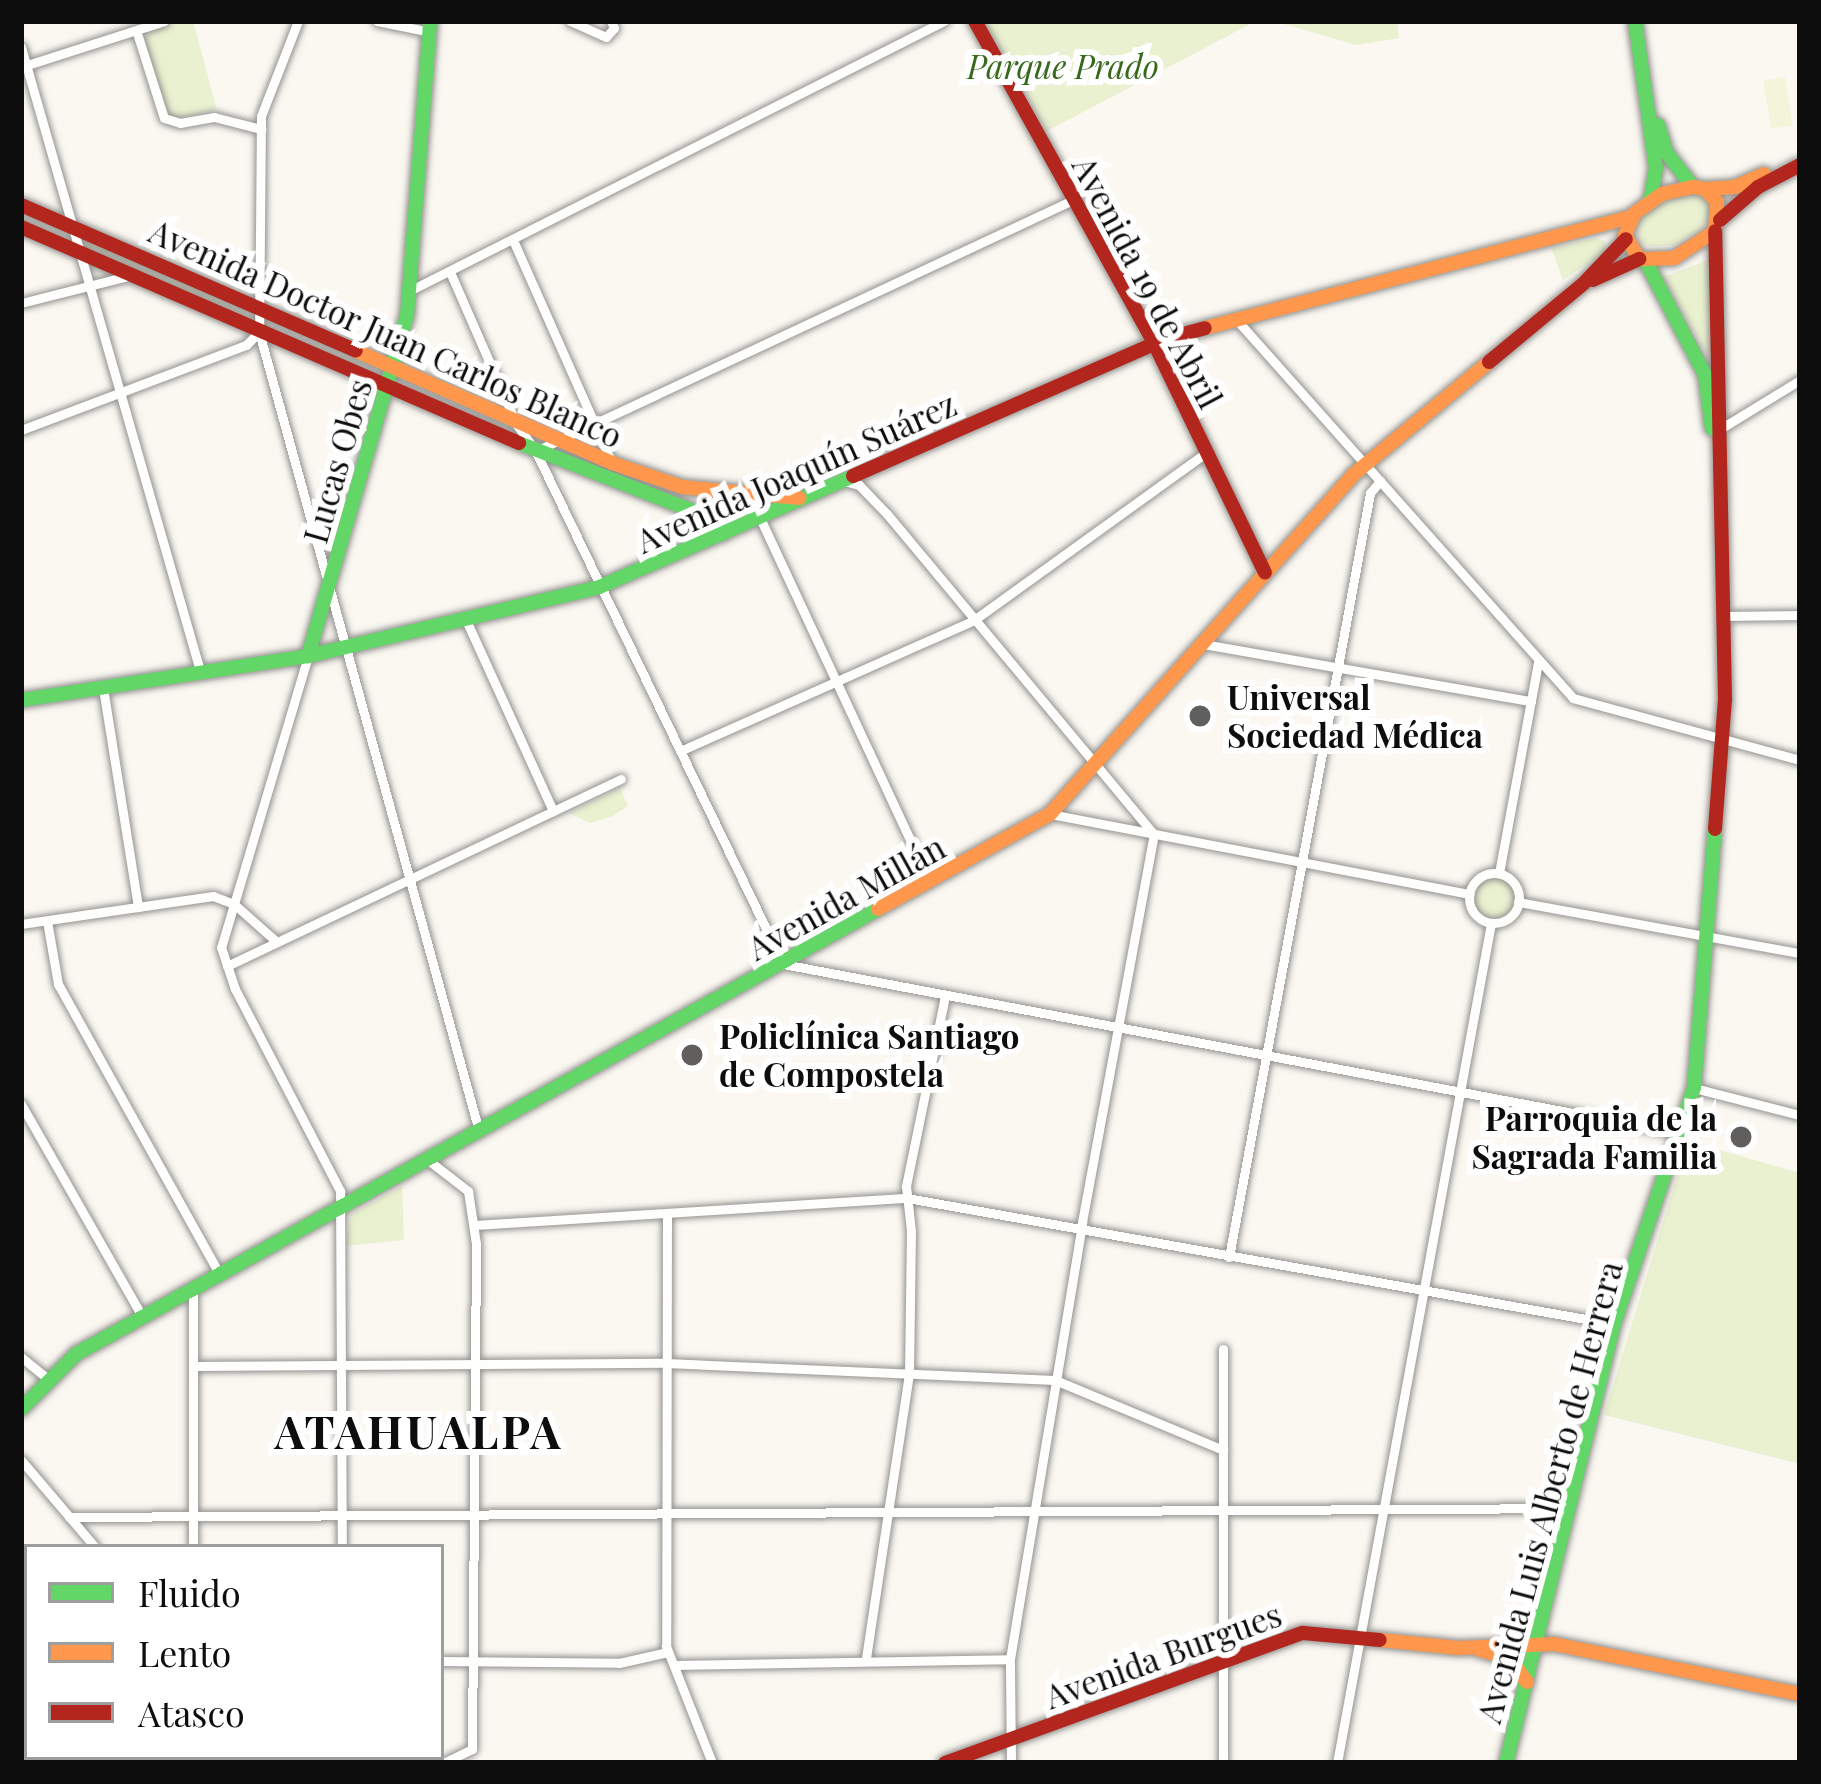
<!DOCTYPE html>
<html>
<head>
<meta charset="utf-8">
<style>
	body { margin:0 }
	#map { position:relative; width:1821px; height:1784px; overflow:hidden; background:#fbf8f2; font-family:"Playfair Display",serif }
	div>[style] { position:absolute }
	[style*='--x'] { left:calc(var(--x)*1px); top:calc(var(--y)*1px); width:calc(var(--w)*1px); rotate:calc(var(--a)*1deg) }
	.green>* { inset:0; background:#e9f1d0; transform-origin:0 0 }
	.round { border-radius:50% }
	.pitch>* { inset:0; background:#f2f5da; transform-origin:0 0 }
	.roads { filter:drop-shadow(0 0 3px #949390) drop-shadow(0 0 3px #949390) }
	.street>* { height:9px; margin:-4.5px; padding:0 4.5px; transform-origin:4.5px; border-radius:4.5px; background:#fefefd }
	.street>.ring { margin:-4.5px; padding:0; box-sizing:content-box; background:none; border:9px solid #fefefd; border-radius:50% }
	.fast>* { height:14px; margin:-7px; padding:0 7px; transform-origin:7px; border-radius:7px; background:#63d668 }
	.slow>* { height:14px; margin:-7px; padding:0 7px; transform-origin:7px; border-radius:7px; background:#ff974d }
	.jam>* { height:14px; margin:-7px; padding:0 7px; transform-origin:7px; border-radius:7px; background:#b3261e }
	.dots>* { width:33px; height:33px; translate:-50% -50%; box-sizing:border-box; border:6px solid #fff; border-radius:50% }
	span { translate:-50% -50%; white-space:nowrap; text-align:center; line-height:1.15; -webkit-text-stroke:12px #fff; paint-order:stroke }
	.park-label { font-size:33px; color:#36691a; font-style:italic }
	.street-label { font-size:33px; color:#0d0d0d }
	.poi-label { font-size:33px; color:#0d0d0d; font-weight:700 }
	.left { translate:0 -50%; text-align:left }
	.right { translate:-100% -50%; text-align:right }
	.district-label { font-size:45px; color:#0d0d0d; font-weight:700; letter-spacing:3px }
	.frame { position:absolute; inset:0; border:24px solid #0d0d0d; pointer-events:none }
	.legend { position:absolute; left:24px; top:1544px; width:420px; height:216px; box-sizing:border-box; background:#fff; border:3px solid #9e9e9e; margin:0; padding:15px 21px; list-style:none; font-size:36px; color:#0d0d0d }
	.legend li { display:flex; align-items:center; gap:24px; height:60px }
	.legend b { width:60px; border:3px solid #9e9e9e }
</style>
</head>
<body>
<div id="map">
	<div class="green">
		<i style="clip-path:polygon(174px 21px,193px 21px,217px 110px,176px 118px,166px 112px,144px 42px,150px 31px)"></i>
		<i style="clip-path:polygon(985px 21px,1256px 21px,1047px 131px)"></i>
		<i style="clip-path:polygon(1274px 21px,1397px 21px,1399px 38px,1356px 45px)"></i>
		<i style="clip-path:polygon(1685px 194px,1705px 195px,1715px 208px,1711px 222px,1674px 246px,1643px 246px,1636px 236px,1640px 219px,1654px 206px)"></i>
		<i style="clip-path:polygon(1596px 238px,1606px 242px,1605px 252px,1563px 280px,1551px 248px)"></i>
		<i style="left:87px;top:241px;width:174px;height:7px;rotate:24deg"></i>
		<i style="clip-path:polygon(1710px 259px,1714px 369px,1664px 277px)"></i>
		<i style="clip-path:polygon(620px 788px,628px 806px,611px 817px,590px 823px,569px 813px)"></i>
		<i class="round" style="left:1473px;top:876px;width:42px;height:42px"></i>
		<i style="clip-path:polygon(1688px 1141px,1800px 1173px,1800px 1464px,1604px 1415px)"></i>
		<i style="clip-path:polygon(402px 1186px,404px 1240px,346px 1246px,350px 1215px)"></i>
	</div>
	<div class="pitch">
		<i style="left:1785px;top:77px;width:49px;height:22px;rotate:81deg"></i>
	</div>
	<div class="roads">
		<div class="street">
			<i style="--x:298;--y:21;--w:102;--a:111.3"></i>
			<i style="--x:261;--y:116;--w:216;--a:90.5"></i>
			<i style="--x:259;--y:332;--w:829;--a:74.61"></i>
			<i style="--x:377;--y:21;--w:54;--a:11.7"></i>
			<i style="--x:570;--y:21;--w:39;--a:24"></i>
			<i style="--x:606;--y:37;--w:12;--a:-48"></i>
			<i style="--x:614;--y:28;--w:8;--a:-113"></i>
			<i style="--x:137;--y:33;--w:89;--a:72.4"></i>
			<i style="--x:164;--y:118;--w:17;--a:17"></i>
			<i style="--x:180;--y:123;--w:35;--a:-10"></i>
			<i style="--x:214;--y:117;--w:49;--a:14.3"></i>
			<i style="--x:21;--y:47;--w:649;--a:73.99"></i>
			<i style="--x:21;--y:67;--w:150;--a:-17.8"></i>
			<i style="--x:513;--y:240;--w:244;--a:66.1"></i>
			<i style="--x:450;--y:272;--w:167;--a:66.4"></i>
			<i style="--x:517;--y:425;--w:31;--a:54"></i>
			<i style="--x:535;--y:450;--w:571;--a:64.24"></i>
			<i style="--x:783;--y:964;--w:912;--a:10.68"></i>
			<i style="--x:411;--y:290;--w:597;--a:-26.78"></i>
			<i style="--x:21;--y:303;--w:114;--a:-14.2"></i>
			<i style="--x:1235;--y:318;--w:509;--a:48.35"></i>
			<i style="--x:1573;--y:698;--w:235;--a:15.3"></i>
			<i style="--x:1720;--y:429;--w:94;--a:-31.5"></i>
			<i style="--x:21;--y:430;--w:241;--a:-20.7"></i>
			<i style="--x:246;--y:345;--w:18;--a:-45"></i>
			<i style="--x:540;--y:449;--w:591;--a:-25.05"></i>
			<i style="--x:844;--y:481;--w:16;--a:15"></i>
			<i style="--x:859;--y:485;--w:40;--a:46"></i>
			<i style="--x:887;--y:514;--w:417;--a:50.2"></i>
			<i style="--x:733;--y:496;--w:35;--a:39"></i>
			<i style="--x:760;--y:518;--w:400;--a:65"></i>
			<i style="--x:1723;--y:616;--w:77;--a:-0.7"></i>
			<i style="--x:466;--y:620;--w:210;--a:65.5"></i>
			<i style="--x:1203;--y:644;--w:333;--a:9.9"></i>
			<i style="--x:308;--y:656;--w:304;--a:106.6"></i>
			<i style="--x:221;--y:947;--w:44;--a:71.6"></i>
			<i style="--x:235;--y:989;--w:228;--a:62.5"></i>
			<i style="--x:340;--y:1191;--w:356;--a:89.7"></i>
			<i style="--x:103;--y:688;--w:222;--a:80.9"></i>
			<i style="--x:680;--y:751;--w:322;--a:-24"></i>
			<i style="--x:974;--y:620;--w:287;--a:-35.8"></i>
			<i style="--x:1050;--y:814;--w:427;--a:10.8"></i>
			<i class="ring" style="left:1469px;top:873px;width:41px;height:41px"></i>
			<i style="--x:1499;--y:873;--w:214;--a:-79.5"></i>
			<i style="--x:1518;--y:902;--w:287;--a:10.3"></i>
			<i style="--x:47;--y:921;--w:64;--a:80.1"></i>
			<i style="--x:58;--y:984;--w:333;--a:60.9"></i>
			<i style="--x:21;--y:924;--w:194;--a:-8.3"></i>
			<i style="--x:213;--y:896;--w:22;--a:21"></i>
			<i style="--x:234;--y:904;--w:57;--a:41.5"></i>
			<i style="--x:227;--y:966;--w:436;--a:-25.4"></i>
			<i style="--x:1694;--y:1088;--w:109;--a:14.3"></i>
			<i style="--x:21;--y:1104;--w:246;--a:60.3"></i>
			<i style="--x:428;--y:1160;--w:51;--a:37.8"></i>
			<i style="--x:468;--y:1191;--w:54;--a:81.4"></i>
			<i style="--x:476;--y:1244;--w:505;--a:90.45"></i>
			<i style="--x:472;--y:1749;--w:32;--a:154"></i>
			<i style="--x:667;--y:1213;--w:433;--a:90.1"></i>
			<i style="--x:666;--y:1646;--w:126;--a:68.5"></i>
			<i style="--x:475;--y:1225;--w:433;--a:-3.6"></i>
			<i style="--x:907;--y:1198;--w:718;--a:10.11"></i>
			<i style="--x:1229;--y:1257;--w:777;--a:-79.54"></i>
			<i style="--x:1370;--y:493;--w:16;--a:-50"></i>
			<i style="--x:193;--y:1290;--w:257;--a:90"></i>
			<i style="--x:21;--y:1357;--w:36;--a:39"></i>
			<i style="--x:194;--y:1366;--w:472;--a:-0.4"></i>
			<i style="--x:666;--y:1363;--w:389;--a:2.5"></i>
			<i style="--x:1055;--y:1380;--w:182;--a:22.6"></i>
			<i style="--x:21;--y:1460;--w:114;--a:49.6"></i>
			<i style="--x:69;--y:1517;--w:1500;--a:-0.34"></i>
			<i style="--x:21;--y:1652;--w:9;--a:49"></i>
			<i style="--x:866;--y:1658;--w:287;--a:-81.4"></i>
			<i style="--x:909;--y:1374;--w:143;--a:-89.2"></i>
			<i style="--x:911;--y:1231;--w:45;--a:-96.3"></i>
			<i style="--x:906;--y:1186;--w:194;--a:-78.4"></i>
			<i style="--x:441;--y:1661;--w:178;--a:0.6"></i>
			<i style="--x:619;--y:1663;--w:50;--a:-12.7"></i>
			<i style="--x:674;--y:1665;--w:336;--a:-1"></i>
			<i style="--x:110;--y:1757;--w:8;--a:50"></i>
			<i style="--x:263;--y:1757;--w:7;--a:63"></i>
			<i style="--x:64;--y:1763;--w:9;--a:-41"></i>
			<i style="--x:1011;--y:1763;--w:104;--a:-90.6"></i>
			<i style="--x:1010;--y:1659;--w:443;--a:-80.6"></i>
			<i style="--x:1082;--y:1222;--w:395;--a:-79.5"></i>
			<i style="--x:1223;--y:1763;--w:414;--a:-90"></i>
			<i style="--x:1337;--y:1763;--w:854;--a:-79.61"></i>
		</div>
		<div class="fast">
			<i style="--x:1635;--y:21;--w:148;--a:81.9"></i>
			<i style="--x:1656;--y:168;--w:34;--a:100"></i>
			<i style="--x:1658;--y:125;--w:28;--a:73"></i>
			<i style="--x:1666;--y:152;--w:44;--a:52.4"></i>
			<i style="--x:1646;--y:262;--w:127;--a:62.4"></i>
			<i style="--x:1705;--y:375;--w:54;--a:82.6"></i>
			<i style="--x:519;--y:443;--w:185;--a:21.3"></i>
			<i style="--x:691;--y:510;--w:40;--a:37"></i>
			<i style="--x:308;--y:656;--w:354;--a:-73.8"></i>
			<i style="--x:407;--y:316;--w:296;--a:-85.5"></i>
			<i style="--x:21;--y:700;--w:290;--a:-8.7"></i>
			<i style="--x:308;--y:656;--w:299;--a:-13.3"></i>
			<i style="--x:599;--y:587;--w:277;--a:-23.6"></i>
			<i style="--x:21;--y:1409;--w:78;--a:-45"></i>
			<i style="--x:76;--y:1354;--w:917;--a:-29.02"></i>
			<i style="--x:1506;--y:1763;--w:452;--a:-76.2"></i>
			<i style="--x:1614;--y:1324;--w:249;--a:-71.3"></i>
			<i style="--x:1694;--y:1088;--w:260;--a:-85.4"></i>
		</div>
		<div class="slow">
			<i style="--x:1693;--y:187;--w:12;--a:9"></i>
			<i style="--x:1705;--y:189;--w:18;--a:47"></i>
			<i style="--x:1717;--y:202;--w:29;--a:94"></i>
			<i style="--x:1715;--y:231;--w:49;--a:146.6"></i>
			<i style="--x:1674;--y:258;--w:35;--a:178"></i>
			<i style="--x:1639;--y:259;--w:28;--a:-120"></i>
			<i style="--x:1625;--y:235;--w:24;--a:-66"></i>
			<i style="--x:1635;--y:213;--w:33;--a:-35"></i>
			<i style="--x:1662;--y:194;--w:32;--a:-13"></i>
			<i style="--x:1705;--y:189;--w:30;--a:-4"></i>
			<i style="--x:1735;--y:187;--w:32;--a:-24"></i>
			<i style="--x:1205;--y:328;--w:441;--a:-14.6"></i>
			<i style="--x:356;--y:351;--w:279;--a:23.6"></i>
			<i style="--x:612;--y:463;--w:74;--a:18.9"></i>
			<i style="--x:682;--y:487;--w:118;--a:5.4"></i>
			<i style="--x:878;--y:909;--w:196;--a:-28.9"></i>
			<i style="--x:1050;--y:814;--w:455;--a:-48.2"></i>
			<i style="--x:1353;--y:475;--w:177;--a:-39.7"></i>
			<i style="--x:1380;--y:1640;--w:79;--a:5.8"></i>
			<i style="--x:1459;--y:1648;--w:95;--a:-2.4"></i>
			<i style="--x:1554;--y:1644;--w:251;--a:11.5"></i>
			<i style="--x:1480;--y:1650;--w:30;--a:15"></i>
			<i style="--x:1509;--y:1658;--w:30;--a:53"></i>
		</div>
		<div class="jam">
			<i style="--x:975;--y:21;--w:368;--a:60.9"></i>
			<i style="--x:1154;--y:343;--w:255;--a:64.2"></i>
			<i style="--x:21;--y:205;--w:365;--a:23.5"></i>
			<i style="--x:1720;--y:220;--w:50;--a:-41"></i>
			<i style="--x:1758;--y:187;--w:47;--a:-27.6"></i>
			<i style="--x:21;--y:227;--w:543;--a:23.45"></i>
			<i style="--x:1593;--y:280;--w:51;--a:-24.5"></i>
			<i style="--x:1489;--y:362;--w:122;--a:-39.7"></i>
			<i style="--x:1583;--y:284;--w:62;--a:-46.3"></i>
			<i style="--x:853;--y:476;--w:344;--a:-23.7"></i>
			<i style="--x:1168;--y:338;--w:38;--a:-15"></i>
			<i style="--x:1715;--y:829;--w:130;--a:-85.6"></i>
			<i style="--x:1725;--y:699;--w:468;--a:-91.2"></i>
			<i style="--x:945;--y:1763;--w:381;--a:-20"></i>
			<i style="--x:1303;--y:1633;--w:77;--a:5.2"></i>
		</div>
	</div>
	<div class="dots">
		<i style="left:1200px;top:716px;background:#605f5d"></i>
		<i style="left:692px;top:1055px;background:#605f5d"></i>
		<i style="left:1741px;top:1137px;background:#605f5d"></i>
	</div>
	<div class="park-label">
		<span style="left:1063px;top:66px">Parque Prado</span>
	</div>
	<div class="street-label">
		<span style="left:1148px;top:282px;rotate:62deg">Avenida 19 de Abril</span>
		<span style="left:386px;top:333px;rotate:24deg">Avenida Doctor Juan Carlos Blanco</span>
		<span style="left:337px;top:461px;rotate:-74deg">Lucas Obes</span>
		<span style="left:796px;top:472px;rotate:-24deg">Avenida Joaquín Suárez</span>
		<span style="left:846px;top:897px;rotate:-29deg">Avenida Millán</span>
		<span style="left:1549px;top:1492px;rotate:-75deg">Avenida Luis Alberto de Herrera</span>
		<span style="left:1163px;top:1655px;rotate:-20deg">Avenida Burgues</span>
	</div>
	<div class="poi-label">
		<span class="left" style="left:1227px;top:716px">Universal<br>Sociedad Médica</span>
		<span class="left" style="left:719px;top:1055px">Policlínica Santiago<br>de Compostela</span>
		<span class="right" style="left:1717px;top:1137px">Parroquia de la<br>Sagrada Familia</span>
	</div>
	<div class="district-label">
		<span style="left:419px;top:1431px">ATAHUALPA</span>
	</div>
	<div class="frame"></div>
	<ul class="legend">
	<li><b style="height:15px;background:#63d668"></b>Fluido</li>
	<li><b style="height:15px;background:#ff974d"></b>Lento</li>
	<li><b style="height:15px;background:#b3261e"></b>Atasco</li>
	</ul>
</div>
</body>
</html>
